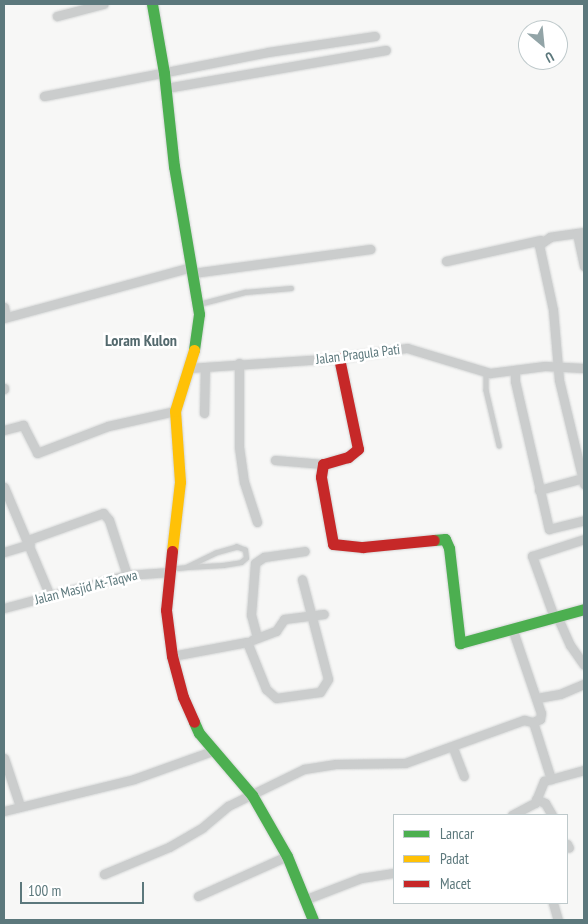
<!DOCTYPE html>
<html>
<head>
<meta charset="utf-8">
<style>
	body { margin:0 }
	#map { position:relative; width:588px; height:924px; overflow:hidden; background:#f7f7f6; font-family:"PT Sans Narrow",sans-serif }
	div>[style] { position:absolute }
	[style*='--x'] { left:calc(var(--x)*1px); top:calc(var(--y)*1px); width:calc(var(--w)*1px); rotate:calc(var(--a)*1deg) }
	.roads { filter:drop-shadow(0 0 1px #d3d5d5) drop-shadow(0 0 1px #d3d5d5) }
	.lane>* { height:4.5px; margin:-2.25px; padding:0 2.25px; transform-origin:2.25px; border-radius:2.25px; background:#cbcdcd }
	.street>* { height:9px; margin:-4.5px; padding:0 4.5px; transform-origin:4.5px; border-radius:4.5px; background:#cbcdcd }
	.fast>* { height:11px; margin:-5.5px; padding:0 5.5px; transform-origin:5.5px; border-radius:5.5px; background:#4caf50 }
	.slow>* { height:11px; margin:-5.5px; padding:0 5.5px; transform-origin:5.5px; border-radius:5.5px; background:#ffc107 }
	.jam>* { height:11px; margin:-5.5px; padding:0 5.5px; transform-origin:5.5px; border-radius:5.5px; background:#c62828 }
	span { translate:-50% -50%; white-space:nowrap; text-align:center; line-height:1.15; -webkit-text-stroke:5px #fff; paint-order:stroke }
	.street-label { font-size:14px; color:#5c787c }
	.quarter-label { font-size:16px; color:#53696d; font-weight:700 }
	.frame { position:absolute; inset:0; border:5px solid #5c787c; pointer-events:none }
	.legend { position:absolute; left:393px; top:814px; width:175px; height:90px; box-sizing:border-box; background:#fff; border:1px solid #bec9cb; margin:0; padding:6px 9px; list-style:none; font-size:15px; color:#5c787c }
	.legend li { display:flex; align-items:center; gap:10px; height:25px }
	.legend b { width:25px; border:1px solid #bec9cb }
	.north { position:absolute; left:518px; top:20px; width:50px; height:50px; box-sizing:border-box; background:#fff; border:1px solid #bec9cb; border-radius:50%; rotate:152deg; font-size:14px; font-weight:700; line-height:20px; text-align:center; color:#5c787c }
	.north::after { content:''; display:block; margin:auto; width:18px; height:22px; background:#92a4a7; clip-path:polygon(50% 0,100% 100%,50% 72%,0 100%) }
	.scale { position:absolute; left:20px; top:882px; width:124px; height:22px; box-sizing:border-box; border:2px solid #5c787c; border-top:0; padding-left:6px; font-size:15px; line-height:18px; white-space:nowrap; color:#5c787c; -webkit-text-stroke:4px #fff; paint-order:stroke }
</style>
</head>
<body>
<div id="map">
	<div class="roads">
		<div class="lane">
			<i style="--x:199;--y:304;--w:48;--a:-14.6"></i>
			<i style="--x:245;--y:292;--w:46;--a:-5"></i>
			<i style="--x:486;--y:372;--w:18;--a:90"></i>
			<i style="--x:486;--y:390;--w:57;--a:76.7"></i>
			<i style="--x:173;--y:568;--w:5;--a:0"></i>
			<i style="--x:178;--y:568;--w:9;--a:-6"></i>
			<i style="--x:187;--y:567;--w:36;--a:-3"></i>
			<i style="--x:223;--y:565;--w:18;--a:-9"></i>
			<i style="--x:241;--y:562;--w:6;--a:-39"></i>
			<i style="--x:246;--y:558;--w:8;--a:-97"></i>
			<i style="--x:245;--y:550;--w:9;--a:-159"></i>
			<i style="--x:237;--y:547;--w:22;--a:164"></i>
			<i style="--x:216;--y:553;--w:32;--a:154"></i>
		</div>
		<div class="street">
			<i style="--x:57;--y:16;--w:48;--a:-14.6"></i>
			<i style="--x:166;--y:88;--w:223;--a:-9.8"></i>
			<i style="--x:44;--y:96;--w:228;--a:-11.1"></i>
			<i style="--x:268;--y:52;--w:108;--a:-8.5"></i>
			<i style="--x:584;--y:232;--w:34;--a:172"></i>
			<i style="--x:550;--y:237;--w:14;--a:144"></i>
			<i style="--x:539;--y:245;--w:66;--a:77.8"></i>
			<i style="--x:553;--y:310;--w:70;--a:85.1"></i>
			<i style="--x:559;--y:380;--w:107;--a:76.5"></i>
			<i style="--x:577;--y:233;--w:34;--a:78"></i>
			<i style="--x:446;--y:261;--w:97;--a:-12.5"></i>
			<i style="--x:193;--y:273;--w:179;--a:-7.7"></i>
			<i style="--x:4;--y:307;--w:10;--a:79"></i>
			<i style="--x:4;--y:318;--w:195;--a:-15.2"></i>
			<i style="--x:239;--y:363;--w:84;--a:90"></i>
			<i style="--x:239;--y:447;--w:35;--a:82"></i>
			<i style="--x:244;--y:482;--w:42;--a:72"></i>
			<i style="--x:189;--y:368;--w:150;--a:-3.8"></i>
			<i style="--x:339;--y:358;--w:69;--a:-8.4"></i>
			<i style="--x:407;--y:348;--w:87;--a:16.8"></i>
			<i style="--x:490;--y:373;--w:55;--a:-7.3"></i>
			<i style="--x:545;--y:366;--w:39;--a:3"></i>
			<i style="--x:515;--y:370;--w:11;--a:90"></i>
			<i style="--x:515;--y:381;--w:152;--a:77.1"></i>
			<i style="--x:549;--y:529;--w:36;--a:-14"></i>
			<i style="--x:4;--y:389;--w:1;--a:-90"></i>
			<i style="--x:204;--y:413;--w:46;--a:-88.8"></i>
			<i style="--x:4;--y:430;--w:20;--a:-15"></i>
			<i style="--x:23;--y:425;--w:31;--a:63"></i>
			<i style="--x:37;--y:453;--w:76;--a:-20.8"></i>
			<i style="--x:108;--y:426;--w:69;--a:-12.6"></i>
			<i style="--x:275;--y:460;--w:48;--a:4.8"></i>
			<i style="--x:4;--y:487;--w:118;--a:67.1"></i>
			<i style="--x:539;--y:490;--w:46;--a:-15.3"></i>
			<i style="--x:28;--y:540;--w:80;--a:-19.8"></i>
			<i style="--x:103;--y:513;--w:9;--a:49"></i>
			<i style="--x:109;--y:520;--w:58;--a:71.9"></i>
			<i style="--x:4;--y:552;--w:27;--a:-17"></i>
			<i style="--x:4;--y:608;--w:127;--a:-15"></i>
			<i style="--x:127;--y:575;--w:43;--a:-4"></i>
			<i style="--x:557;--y:616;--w:32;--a:66"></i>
			<i style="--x:570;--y:645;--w:24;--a:55"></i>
			<i style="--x:554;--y:617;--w:65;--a:-109.8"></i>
			<i style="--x:532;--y:556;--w:55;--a:-18.1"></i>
			<i style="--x:512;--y:628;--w:90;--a:71.2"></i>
			<i style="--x:541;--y:713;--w:6;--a:99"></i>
			<i style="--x:540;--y:719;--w:8;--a:157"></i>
			<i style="--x:257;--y:637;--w:23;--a:-105"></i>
			<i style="--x:251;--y:615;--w:52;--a:-85.6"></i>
			<i style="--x:255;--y:563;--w:11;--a:-34"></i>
			<i style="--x:264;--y:557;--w:41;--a:-8.3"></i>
			<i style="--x:252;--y:640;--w:26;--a:-21"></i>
			<i style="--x:276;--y:631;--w:14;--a:-56"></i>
			<i style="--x:284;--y:619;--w:40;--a:-7.1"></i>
			<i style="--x:172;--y:656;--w:76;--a:-10.6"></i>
			<i style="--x:247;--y:642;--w:51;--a:68"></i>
			<i style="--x:266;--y:689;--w:13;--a:42"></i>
			<i style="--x:276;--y:698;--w:44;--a:-7.8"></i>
			<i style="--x:320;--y:692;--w:15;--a:-58"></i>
			<i style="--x:328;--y:679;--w:103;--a:-104.6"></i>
			<i style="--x:537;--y:698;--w:23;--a:-10"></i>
			<i style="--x:560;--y:694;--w:26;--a:-23"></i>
			<i style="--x:453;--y:748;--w:30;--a:69"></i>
			<i style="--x:4;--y:758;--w:51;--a:71.6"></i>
			<i style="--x:536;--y:799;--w:10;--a:24"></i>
			<i style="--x:545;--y:803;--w:14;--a:60"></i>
			<i style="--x:4;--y:811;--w:134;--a:-13.8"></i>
			<i style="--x:134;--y:779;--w:83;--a:-19.7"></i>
			<i style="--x:512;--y:815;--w:26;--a:-28"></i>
			<i style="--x:535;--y:803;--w:24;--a:-68"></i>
			<i style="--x:544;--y:781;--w:41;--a:-15.4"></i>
			<i style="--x:567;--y:844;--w:4;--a:63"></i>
			<i style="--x:104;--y:874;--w:70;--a:-22.6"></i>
			<i style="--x:169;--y:847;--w:39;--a:-30"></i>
			<i style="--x:203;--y:827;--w:33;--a:-40"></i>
			<i style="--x:228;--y:806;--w:85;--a:-26"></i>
			<i style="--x:304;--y:769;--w:32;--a:-9"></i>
			<i style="--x:336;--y:764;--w:69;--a:-0.8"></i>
			<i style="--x:405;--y:763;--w:127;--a:-19.9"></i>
			<i style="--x:524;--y:720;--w:9;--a:13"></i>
			<i style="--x:533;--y:722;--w:60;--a:72.5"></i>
			<i style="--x:198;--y:896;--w:98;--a:-24.2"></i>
			<i style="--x:304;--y:900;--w:61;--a:-21.1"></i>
			<i style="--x:361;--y:878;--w:33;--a:-9"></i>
			<i style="--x:553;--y:903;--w:18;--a:74"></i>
		</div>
		<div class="fast">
			<i style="--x:152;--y:4;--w:70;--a:80.1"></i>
			<i style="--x:164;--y:73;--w:94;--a:83.9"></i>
			<i style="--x:174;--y:166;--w:150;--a:80.4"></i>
			<i style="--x:199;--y:314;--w:36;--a:98"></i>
			<i style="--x:434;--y:540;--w:11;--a:-5"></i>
			<i style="--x:445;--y:539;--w:10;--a:66"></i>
			<i style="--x:449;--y:548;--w:96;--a:83.4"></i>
			<i style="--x:460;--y:643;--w:129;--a:-15.3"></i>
			<i style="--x:194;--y:722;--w:12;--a:66"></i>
			<i style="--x:199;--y:733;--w:82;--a:49.5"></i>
			<i style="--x:252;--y:795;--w:70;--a:60.2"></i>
			<i style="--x:287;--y:856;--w:69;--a:67.9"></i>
		</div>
		<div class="slow">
			<i style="--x:172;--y:551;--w:69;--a:-83.4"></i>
			<i style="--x:180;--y:482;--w:71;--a:-94"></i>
			<i style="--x:175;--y:411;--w:64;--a:-72.7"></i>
		</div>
		<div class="jam">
			<i style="--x:339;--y:358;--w:93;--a:78.2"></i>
			<i style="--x:358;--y:449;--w:13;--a:141"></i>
			<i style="--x:348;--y:457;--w:26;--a:164"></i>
			<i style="--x:323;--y:464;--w:13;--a:99"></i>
			<i style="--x:321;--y:477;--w:68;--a:79.8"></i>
			<i style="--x:333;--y:544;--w:30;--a:6"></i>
			<i style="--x:363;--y:547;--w:71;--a:-5.6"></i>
			<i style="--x:172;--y:551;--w:59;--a:95.8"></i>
			<i style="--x:166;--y:610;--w:46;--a:82.6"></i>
			<i style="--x:172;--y:656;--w:42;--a:75"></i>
			<i style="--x:183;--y:697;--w:27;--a:66"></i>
		</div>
	</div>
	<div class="street-label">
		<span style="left:358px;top:354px;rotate:-7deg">Jalan Pragula Pati</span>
		<span style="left:86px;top:587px;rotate:-14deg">Jalan Masjid At-Taqwa</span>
	</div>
	<div class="quarter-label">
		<span style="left:141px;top:340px">Loram Kulon</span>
	</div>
	<div class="frame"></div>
	<ul class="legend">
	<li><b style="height:6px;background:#4caf50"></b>Lancar</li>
	<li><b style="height:6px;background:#ffc107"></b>Padat</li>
	<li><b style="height:6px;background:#c62828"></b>Macet</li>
	</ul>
	<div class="north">U</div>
	<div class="scale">100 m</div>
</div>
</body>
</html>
